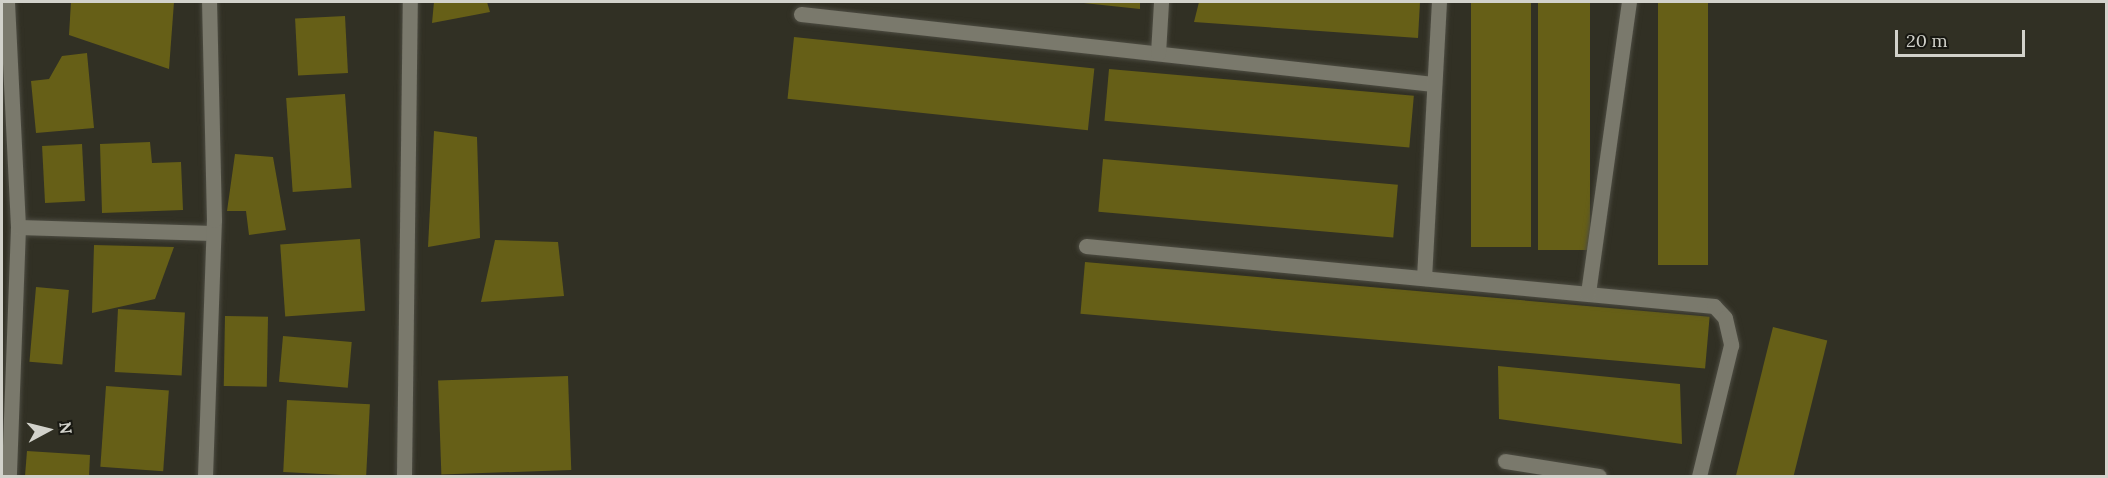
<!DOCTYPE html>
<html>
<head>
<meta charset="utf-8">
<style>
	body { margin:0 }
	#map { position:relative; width:2108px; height:478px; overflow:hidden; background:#313024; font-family:Lora,serif }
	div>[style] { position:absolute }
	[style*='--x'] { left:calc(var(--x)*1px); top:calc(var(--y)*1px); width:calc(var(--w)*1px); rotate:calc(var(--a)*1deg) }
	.building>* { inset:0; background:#665f17; transform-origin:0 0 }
	.roads { filter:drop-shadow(0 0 2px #4d4c42) drop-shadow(0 0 2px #4d4c42) }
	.minor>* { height:15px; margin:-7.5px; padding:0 7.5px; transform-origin:7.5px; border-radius:7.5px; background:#7a796c }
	span { translate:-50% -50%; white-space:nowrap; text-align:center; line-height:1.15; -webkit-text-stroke:6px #181812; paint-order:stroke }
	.frame { position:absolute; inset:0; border:3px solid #d2d2cb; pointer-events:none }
	.north { position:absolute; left:18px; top:400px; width:60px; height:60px; -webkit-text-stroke:4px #181812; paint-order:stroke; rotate:83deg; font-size:16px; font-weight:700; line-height:24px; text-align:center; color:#d2d2cb }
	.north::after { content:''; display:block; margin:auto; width:21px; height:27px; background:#d2d2cb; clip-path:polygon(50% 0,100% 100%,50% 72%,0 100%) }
	.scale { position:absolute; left:1895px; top:30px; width:130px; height:27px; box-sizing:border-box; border:3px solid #d2d2cb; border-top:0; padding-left:8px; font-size:18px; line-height:21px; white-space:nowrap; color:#d2d2cb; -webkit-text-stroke:4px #181812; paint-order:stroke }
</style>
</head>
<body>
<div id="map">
	<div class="building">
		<i style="clip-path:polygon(71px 2px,174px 2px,169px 69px,69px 35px)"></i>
		<i style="clip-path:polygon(434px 2px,487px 2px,490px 12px,432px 23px)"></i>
		<i style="clip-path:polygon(1074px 2px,1140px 2px,1140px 9px)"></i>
		<i style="clip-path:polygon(1199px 2px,1420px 2px,1418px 38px,1194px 22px)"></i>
		<i style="left:1471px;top:2px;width:60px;height:245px"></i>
		<i style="left:1538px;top:2px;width:52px;height:248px"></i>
		<i style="left:1658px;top:2px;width:50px;height:263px"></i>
		<i style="left:345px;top:16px;width:57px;height:50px;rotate:87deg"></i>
		<i style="left:794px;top:37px;width:302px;height:62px;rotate:6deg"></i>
		<i style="clip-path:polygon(87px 53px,94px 128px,36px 133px,31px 81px,49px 79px,62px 56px)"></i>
		<i style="left:1109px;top:69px;width:306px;height:52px;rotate:5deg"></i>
		<i style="left:345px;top:94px;width:94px;height:59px;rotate:86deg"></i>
		<i style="clip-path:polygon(434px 131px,477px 137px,480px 238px,428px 247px)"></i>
		<i style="clip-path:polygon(150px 142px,152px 163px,181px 162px,183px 210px,102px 213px,100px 144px)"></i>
		<i style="left:82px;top:144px;width:57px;height:40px;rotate:87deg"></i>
		<i style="clip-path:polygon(235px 154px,273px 157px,286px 230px,249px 235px,246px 211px,227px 211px)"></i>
		<i style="left:1103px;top:159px;width:296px;height:53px;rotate:5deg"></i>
		<i style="left:360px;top:239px;width:72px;height:80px;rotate:86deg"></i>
		<i style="clip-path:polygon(495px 240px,558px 242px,564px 296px,481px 302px)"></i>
		<i style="clip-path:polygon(94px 245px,174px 247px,155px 299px,92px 313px)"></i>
		<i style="left:1085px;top:262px;width:627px;height:52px;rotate:5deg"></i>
		<i style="left:36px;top:287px;width:33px;height:75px;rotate:5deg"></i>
		<i style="left:118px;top:309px;width:67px;height:63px;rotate:3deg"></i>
		<i style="left:225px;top:316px;width:43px;height:70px;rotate:1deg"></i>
		<i style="left:1773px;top:327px;width:56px;height:153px;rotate:14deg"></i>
		<i style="left:283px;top:336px;width:69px;height:46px;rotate:5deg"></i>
		<i style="clip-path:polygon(1498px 366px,1680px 384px,1682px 444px,1499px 419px)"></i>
		<i style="left:568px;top:376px;width:94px;height:130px;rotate:88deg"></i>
		<i style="left:106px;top:386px;width:63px;height:81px;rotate:4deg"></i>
		<i style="left:287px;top:400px;width:83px;height:72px;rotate:3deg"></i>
		<i style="clip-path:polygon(27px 451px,90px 455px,89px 476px,25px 476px)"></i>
	</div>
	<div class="roads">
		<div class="minor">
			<i style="--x:7;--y:2;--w:225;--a:87.2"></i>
			<i style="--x:18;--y:227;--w:249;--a:92.1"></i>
			<i style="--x:801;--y:14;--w:636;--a:6.32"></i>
			<i style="--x:1158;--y:53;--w:51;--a:-86.6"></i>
			<i style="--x:18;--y:227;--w:195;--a:1.8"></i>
			<i style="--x:1086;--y:246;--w:631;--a:5.46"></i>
			<i style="--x:1714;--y:306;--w:16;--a:47"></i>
			<i style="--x:1725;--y:318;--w:28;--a:77"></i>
			<i style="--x:1731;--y:345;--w:135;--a:103.7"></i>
			<i style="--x:1424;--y:278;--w:276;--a:-86.9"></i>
			<i style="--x:1588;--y:293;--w:294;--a:-82"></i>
			<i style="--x:1505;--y:461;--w:95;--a:9.1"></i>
			<i style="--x:205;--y:476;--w:256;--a:-88"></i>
			<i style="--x:214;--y:220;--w:218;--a:-91.3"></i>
			<i style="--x:404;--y:476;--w:474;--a:-89.3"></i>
		</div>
	</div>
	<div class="frame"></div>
	<div class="north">N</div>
	<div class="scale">20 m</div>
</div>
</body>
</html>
